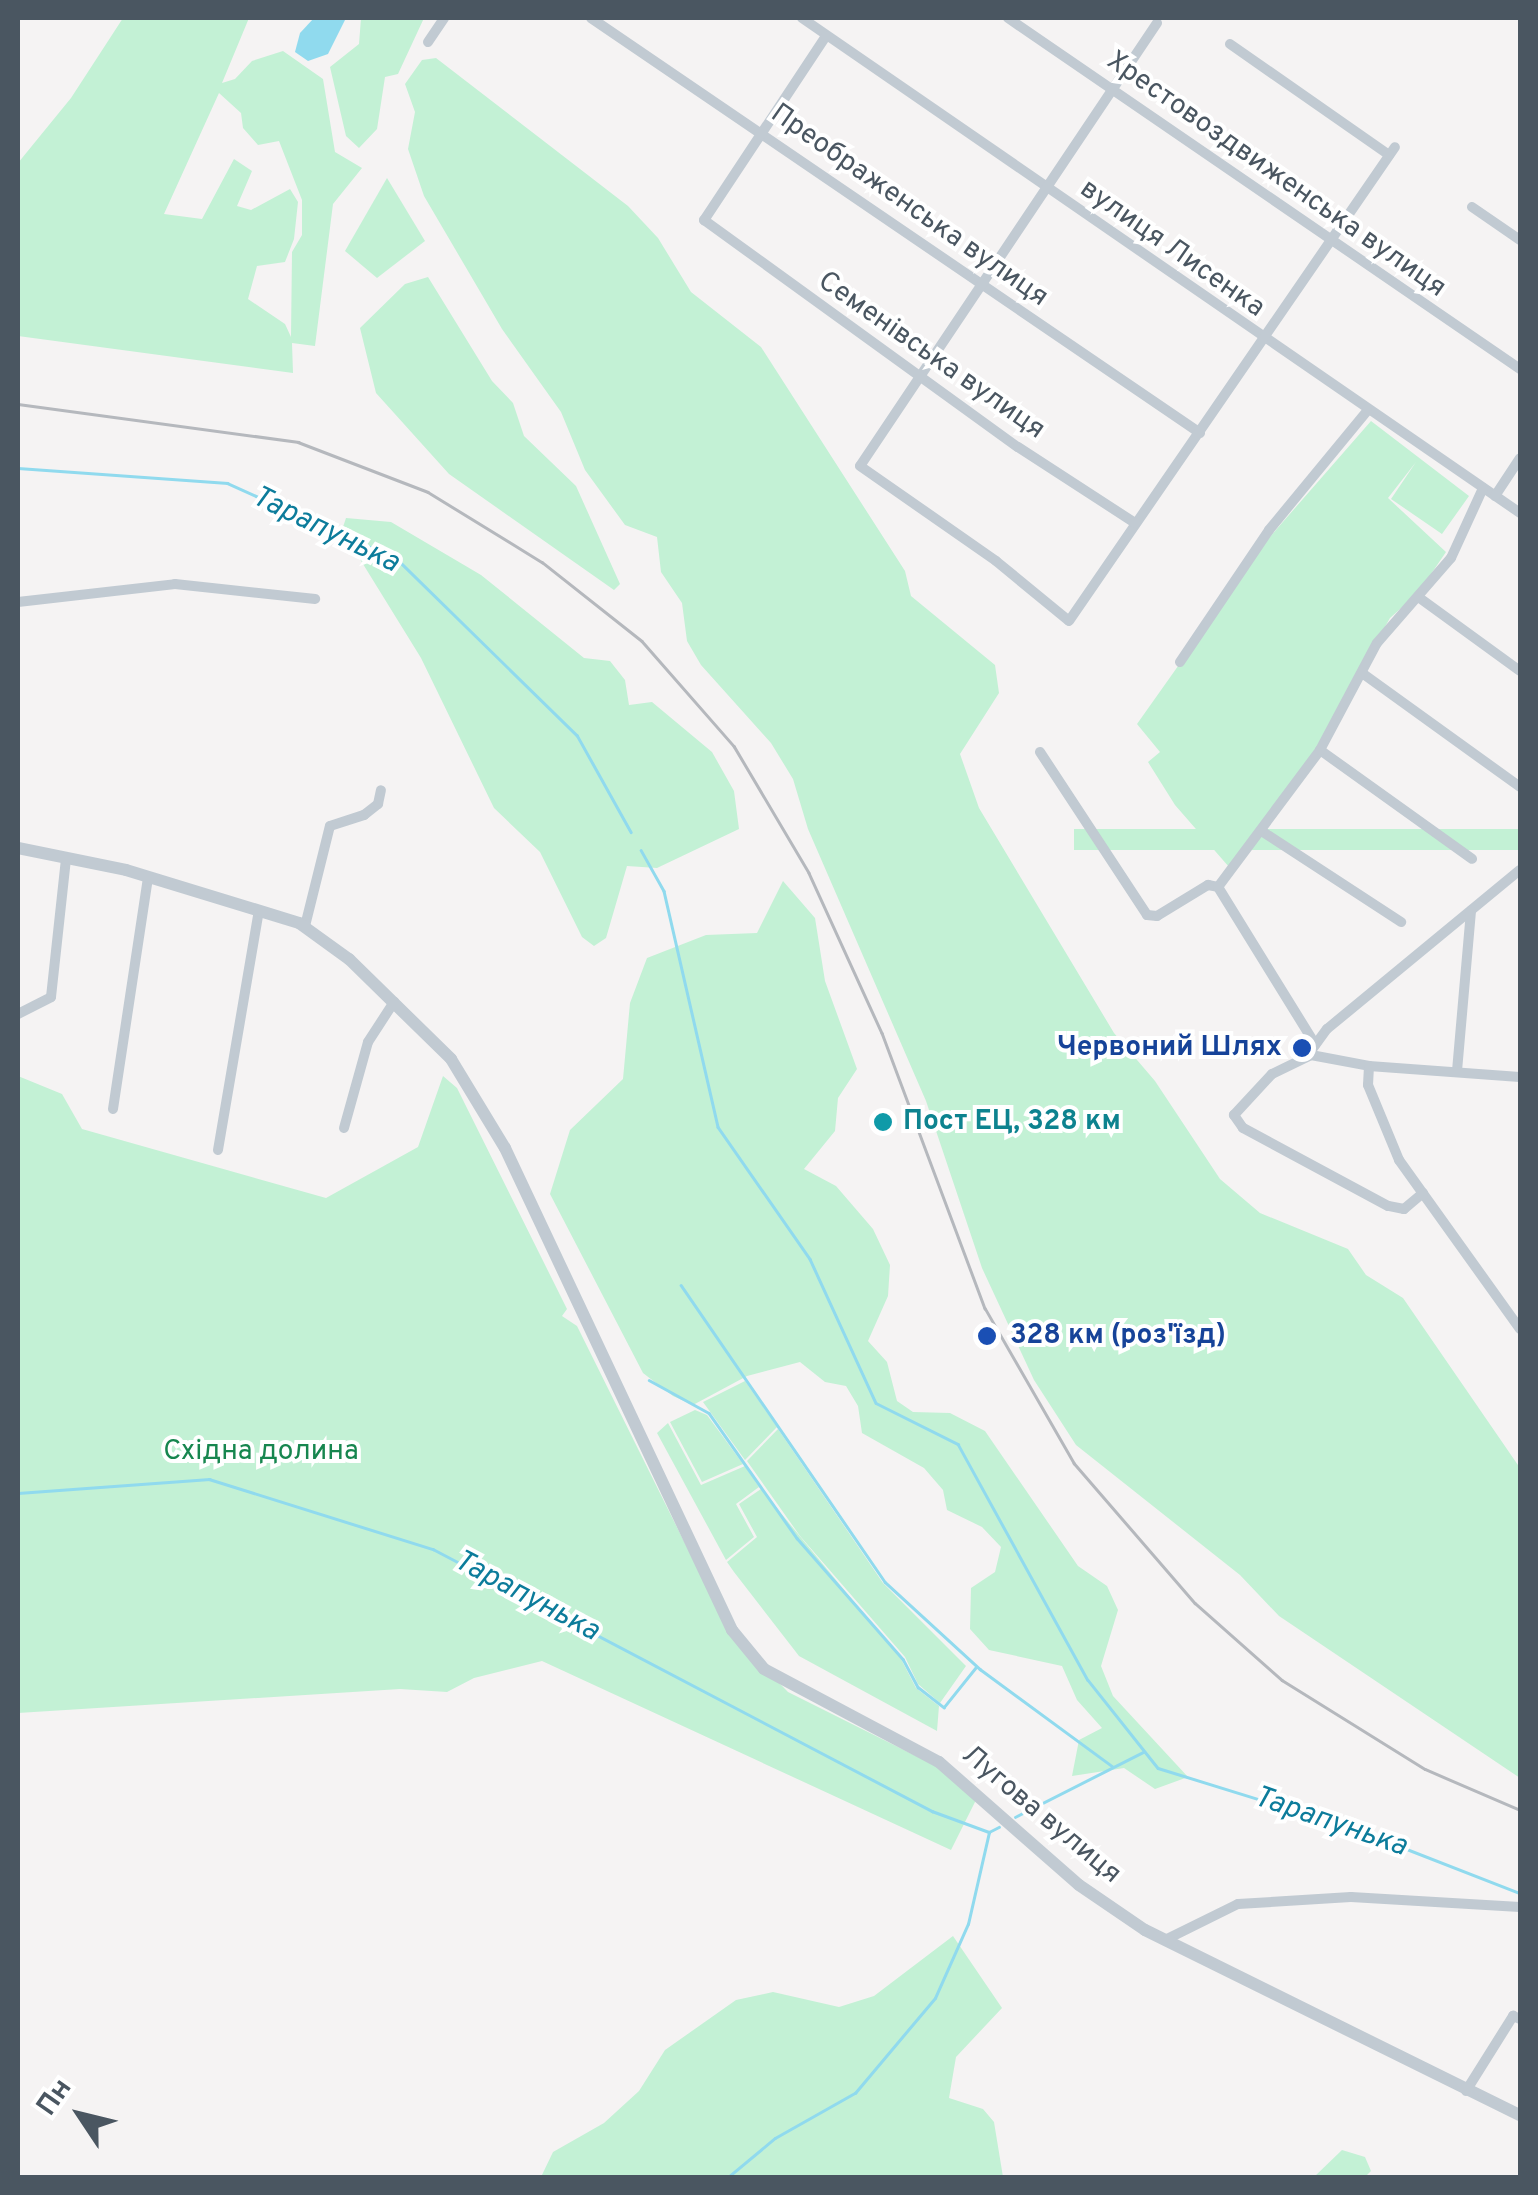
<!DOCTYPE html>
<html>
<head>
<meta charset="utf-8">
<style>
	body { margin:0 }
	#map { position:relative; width:1538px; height:2195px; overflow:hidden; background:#f5f3f3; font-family:Overpass,sans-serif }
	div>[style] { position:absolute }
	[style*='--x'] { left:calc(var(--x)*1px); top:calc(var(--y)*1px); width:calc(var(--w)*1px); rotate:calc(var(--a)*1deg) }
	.green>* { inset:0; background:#c3f1d5; transform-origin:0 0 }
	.water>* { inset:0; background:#90daee }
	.stream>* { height:2.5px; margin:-1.25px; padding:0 1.25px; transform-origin:1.25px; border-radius:1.25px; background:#90daee }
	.minor>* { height:10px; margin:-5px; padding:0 5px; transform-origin:5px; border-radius:5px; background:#c1cad2 }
	.tertiary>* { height:12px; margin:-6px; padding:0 6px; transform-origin:6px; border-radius:6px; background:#c1cad2 }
	.rail>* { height:2.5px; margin:-1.25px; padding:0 1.25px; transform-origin:1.25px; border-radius:1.25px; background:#b5b8bd }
	.dots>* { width:28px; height:28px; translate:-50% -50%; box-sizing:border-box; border:5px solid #fff; border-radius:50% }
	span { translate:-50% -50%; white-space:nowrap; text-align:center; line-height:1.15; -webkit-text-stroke:8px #fff; paint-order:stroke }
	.street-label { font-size:28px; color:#4a5661 }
	.transit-label { font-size:28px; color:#164399; font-weight:700 }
	.right { translate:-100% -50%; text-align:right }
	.left { translate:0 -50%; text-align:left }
	.culture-label { font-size:28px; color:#0d838f; font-weight:700 }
	.park-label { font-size:28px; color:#17864f }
	.water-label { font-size:30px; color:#0c7c9b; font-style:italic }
	.frame { position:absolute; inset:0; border:20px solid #4a5661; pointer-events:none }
	.north { position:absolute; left:30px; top:2065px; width:100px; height:100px; -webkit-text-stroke:8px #fff; paint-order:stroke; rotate:305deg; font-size:28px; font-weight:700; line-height:40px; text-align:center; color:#4a5661 }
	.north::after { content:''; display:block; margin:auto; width:35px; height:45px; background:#4a5661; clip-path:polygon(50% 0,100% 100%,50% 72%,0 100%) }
</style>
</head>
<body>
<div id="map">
	<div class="green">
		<i style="clip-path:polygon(evenodd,123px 18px,249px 18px,222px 83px,235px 79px,252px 61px,283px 51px,323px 79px,335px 152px,362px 168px,333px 204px,315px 346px,292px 343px,293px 373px,18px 336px,18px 163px,71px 98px,123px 18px,219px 93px,241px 113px,243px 128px,258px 145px,279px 141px,302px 200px,302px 235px,292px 252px,291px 337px,285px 324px,248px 299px,257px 266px,285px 262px,294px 239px,298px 202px,290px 189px,251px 210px,237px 206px,252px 171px,234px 159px,202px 219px,164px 214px,219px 93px)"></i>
		<i style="clip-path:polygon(361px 18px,424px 18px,398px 74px,385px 77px,377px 129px,359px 148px,346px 136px,330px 67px,359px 44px)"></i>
		<i style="clip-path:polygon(436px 58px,628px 206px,658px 238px,691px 292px,761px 347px,905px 571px,911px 596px,995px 665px,999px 693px,960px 754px,979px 808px,1114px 1033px,1155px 1081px,1220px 1179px,1260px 1213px,1348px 1249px,1366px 1275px,1403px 1298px,1520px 1468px,1520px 1778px,1279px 1616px,1240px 1575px,1076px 1445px,1034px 1380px,982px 1268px,926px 1101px,808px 829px,793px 779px,771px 743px,701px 665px,687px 641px,682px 603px,661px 572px,657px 537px,625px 525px,585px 470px,561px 412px,502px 329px,424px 196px,408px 149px,415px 112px,405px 84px,422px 60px)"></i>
		<i style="clip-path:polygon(387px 178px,425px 241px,377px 278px,345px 251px)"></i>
		<i style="clip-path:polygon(428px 277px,492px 381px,513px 403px,524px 436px,576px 486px,620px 584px,614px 590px,449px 474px,376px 393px,360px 328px,405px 284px)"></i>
		<i style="clip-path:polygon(1371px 421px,1469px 496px,1442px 534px,1391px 499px,1416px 462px,1388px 498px,1446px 552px,1418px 593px,1390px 618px,1316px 749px,1229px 867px,1175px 805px,1148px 762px,1160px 752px,1137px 724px,1268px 539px)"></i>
		<i style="clip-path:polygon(346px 518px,391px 522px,481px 575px,584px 658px,610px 661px,625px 680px,629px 705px,652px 702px,712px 752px,734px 791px,739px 829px,657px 868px,627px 866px,606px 938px,594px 946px,582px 937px,540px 852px,494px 808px,421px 658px,342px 530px)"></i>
		<i style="left:1520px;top:829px;width:21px;height:446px;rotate:90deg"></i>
		<i style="clip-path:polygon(783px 881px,815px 918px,825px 981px,857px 1069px,838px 1098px,835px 1131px,804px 1169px,836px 1186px,873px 1229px,890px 1265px,888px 1296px,868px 1341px,887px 1362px,897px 1401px,913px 1412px,950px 1413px,985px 1431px,1078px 1566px,1107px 1586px,1118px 1610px,1101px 1666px,1113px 1696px,1188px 1777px,1155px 1789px,1124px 1768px,1072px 1776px,1079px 1740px,1102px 1728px,1077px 1700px,1062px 1666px,989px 1650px,970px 1629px,971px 1588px,995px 1572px,1001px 1547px,982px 1527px,947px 1510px,943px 1490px,924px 1468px,862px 1433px,858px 1406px,846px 1386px,825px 1382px,800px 1362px,747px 1376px,693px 1405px,673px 1396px,643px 1373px,550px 1194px,570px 1130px,623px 1079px,630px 1003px,647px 958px,706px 935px,757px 933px)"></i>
		<i style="clip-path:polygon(18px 1076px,62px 1094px,82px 1129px,326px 1198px,418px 1147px,443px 1076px,457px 1088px,567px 1309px,562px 1316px,577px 1326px,729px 1632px,788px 1692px,938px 1767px,976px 1800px,951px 1850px,542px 1661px,474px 1678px,447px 1692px,400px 1689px,18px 1713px)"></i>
		<i style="clip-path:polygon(745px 1381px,777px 1427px,745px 1460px,703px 1402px)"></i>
		<i style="clip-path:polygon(695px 1410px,707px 1415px,743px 1464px,702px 1482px,670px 1422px)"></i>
		<i style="clip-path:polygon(668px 1423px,701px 1485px,745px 1466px,759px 1487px,736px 1504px,754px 1537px,726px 1560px,657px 1433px)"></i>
		<i style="clip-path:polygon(778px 1429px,883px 1583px,966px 1666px,940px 1703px,918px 1684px,905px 1657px,800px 1536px,747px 1461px)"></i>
		<i style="clip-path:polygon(761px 1489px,901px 1659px,916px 1688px,939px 1706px,937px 1731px,799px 1656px,734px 1572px,727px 1562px,757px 1537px,739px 1504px)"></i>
		<i style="clip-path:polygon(953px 1936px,1002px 2008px,956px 2057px,949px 2098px,983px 2109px,994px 2122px,1003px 2177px,541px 2177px,553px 2152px,604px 2123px,639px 2091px,665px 2050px,736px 2000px,773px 1992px,839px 2007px,874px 1996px)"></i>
		<i style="clip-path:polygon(1342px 2150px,1365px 2157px,1371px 2171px,1365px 2177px,1314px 2177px)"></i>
	</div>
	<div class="water">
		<i style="clip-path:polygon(314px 18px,346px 18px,328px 54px,308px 61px,295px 52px,300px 33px)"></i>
	</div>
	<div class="stream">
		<i style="--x:18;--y:468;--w:210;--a:4.1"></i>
		<i style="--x:227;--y:483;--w:186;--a:24.1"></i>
		<i style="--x:397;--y:559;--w:252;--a:44.4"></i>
		<i style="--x:577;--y:735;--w:111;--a:60.9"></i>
		<i style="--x:641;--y:850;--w:47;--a:60.7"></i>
		<i style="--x:664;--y:891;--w:242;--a:77.1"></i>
		<i style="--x:718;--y:1127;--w:161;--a:55.1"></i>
		<i style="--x:810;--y:1259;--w:158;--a:65.4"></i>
		<i style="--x:876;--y:1403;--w:92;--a:26.6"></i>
		<i style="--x:958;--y:1444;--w:269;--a:61.2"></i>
		<i style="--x:1088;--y:1680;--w:112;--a:51.5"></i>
		<i style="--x:1158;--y:1768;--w:209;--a:17.2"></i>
		<i style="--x:1358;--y:1830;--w:174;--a:21.3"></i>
		<i style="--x:681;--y:1285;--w:360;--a:55.5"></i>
		<i style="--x:885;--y:1582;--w:129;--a:42.5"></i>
		<i style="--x:980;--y:1669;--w:164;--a:36.3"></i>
		<i style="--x:649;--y:1380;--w:68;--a:28.8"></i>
		<i style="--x:709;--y:1413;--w:153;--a:54.9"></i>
		<i style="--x:797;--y:1538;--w:161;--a:48.8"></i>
		<i style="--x:903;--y:1659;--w:32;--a:62"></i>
		<i style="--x:918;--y:1687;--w:33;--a:38"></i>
		<i style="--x:944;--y:1707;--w:51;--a:-51.3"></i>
		<i style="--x:18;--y:1493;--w:192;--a:-4.2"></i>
		<i style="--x:209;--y:1479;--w:235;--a:17.4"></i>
		<i style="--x:433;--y:1549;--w:564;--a:27.7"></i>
		<i style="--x:932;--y:1811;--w:61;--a:20.2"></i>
		<i style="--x:989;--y:1832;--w:11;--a:-27"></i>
		<i style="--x:1015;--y:1817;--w:144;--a:-26.9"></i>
		<i style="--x:727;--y:2178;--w:62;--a:-39.8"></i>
		<i style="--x:775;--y:2138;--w:92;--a:-29.4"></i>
		<i style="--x:855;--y:2093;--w:124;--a:-49.9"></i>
		<i style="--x:935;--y:1998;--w:81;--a:-66"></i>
		<i style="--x:968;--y:1924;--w:94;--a:-77.1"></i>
	</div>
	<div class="minor">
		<i style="--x:591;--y:18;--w:737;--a:34.27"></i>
		<i style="--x:802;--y:18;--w:872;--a:34.58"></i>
		<i style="--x:1008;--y:18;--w:621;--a:34.43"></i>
		<i style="--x:1157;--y:23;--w:533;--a:123.84"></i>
		<i style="--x:860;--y:466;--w:166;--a:34.9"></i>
		<i style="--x:996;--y:561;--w:94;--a:39.4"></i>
		<i style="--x:1069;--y:621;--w:575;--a:-55.48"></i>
		<i style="--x:826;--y:36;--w:221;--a:123.5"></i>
		<i style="--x:704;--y:220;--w:387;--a:35.9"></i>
		<i style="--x:1018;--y:447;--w:140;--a:33"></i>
		<i style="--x:428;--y:42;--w:29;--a:-56"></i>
		<i style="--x:1230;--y:44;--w:194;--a:34.9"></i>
		<i style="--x:1472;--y:207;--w:58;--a:34.5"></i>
		<i style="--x:1495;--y:496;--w:45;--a:-56.7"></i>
		<i style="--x:1421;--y:599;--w:122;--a:36"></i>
		<i style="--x:18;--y:602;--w:158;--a:-6.5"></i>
		<i style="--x:175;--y:584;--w:141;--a:6.1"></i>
		<i style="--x:1180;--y:662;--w:159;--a:-56"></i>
		<i style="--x:1269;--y:530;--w:154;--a:-50.5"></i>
		<i style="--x:1362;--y:673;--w:195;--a:35.8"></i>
		<i style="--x:1320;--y:750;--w:187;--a:35.6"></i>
		<i style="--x:1040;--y:752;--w:195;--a:56.7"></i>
		<i style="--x:1147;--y:915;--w:10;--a:6"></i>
		<i style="--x:1157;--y:916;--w:60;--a:-31.3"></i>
		<i style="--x:1208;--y:885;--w:10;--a:11"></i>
		<i style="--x:1218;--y:887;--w:185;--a:58.3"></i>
		<i style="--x:1263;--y:832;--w:165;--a:33.1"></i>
		<i style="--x:1218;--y:887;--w:171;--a:-53.3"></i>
		<i style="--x:1320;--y:750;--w:121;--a:-62"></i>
		<i style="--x:1377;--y:643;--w:113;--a:-49"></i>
		<i style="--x:1451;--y:558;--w:77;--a:-65.4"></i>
		<i style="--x:305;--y:926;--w:103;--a:-76"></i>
		<i style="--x:330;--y:826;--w:36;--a:-18"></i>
		<i style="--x:364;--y:815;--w:18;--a:-38"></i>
		<i style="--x:378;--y:804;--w:14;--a:-78"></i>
		<i style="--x:18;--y:1014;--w:37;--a:-27"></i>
		<i style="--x:51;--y:997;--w:140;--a:-83.8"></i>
		<i style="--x:1313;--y:1048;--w:24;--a:-54"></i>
		<i style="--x:1327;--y:1029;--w:250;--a:-39.5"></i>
		<i style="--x:1369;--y:1066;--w:19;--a:93"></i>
		<i style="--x:1368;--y:1085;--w:81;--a:67.5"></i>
		<i style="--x:1399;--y:1160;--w:208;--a:54.4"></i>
		<i style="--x:1457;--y:1071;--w:161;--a:-85"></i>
		<i style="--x:113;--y:1109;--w:235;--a:-81.4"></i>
		<i style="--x:344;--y:1128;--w:89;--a:-74.4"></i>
		<i style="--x:368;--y:1042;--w:48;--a:-57"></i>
		<i style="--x:218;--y:1150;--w:242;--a:-80.3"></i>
		<i style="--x:1423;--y:1193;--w:25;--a:140"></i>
		<i style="--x:1404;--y:1209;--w:16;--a:-169"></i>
		<i style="--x:1388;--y:1206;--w:165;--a:-151.7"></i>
		<i style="--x:1243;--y:1128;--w:16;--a:-125"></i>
		<i style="--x:1234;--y:1115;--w:56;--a:-47.2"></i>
		<i style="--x:1272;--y:1074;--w:43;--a:-26"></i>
		<i style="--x:1311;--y:1055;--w:59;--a:10.7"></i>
		<i style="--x:1369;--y:1066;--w:151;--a:4.2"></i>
		<i style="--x:1165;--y:1940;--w:81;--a:-26.3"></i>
		<i style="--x:1238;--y:1904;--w:113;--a:-3.5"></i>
		<i style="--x:1351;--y:1897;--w:169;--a:3.4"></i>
		<i style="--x:1466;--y:2091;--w:89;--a:-57.9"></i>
		<i style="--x:1513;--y:2016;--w:8;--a:23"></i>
	</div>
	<div class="tertiary">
		<i style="--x:18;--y:848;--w:110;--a:11.5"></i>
		<i style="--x:126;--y:870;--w:181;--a:17"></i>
		<i style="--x:299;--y:923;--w:62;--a:35.8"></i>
		<i style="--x:349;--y:959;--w:143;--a:44.4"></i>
		<i style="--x:451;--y:1059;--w:104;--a:58.8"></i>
		<i style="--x:505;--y:1148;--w:533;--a:64.78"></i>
		<i style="--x:732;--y:1630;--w:50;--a:50.6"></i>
		<i style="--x:764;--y:1669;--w:198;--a:28"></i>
		<i style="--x:939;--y:1762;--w:186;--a:41.3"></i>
		<i style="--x:1079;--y:1885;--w:80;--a:34.3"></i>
		<i style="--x:1145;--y:1930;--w:418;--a:26.3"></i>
	</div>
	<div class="rail">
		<i style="--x:18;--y:404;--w:283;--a:7.7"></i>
		<i style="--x:298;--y:442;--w:139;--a:21"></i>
		<i style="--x:428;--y:492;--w:134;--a:31.6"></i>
		<i style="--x:542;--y:562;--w:127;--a:38.3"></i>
		<i style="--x:642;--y:641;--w:140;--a:48.8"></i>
		<i style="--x:734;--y:746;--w:147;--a:59.4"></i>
		<i style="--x:809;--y:873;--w:176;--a:65.5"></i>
		<i style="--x:882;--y:1033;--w:294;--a:69.5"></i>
		<i style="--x:985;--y:1308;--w:179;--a:60.1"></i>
		<i style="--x:1074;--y:1463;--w:185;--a:49.2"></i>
		<i style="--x:1195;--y:1603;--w:116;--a:41.5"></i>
		<i style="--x:1282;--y:1680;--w:168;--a:31.9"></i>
		<i style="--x:1425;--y:1769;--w:103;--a:23.3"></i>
	</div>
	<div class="dots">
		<i style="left:1302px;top:1048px;background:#1a4fb4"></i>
		<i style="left:883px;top:1122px;background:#0f9aa8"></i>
		<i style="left:987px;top:1336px;background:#1a4fb4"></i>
	</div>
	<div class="street-label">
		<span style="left:1276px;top:175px;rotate:35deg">Хрестовоздвиженська вулиця</span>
		<span style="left:909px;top:206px;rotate:35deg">Преображенська вулиця</span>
		<span style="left:1172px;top:249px;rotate:35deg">вулиця Лисенка</span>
		<span style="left:931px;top:356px;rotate:35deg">Семенівська вулиця</span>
		<span style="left:1041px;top:1815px;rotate:40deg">Лугова вулиця</span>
	</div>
	<div class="transit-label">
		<span class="right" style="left:1282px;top:1048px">Червоний Шлях</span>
		<span class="left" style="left:1010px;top:1336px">328 км (роз'їзд)</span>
	</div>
	<div class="culture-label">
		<span class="left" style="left:903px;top:1122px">Пост ЕЦ, 328 км</span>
	</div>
	<div class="park-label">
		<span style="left:261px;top:1452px">Східна долина</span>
	</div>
	<div class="water-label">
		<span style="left:325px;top:531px;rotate:26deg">Тарапунька</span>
		<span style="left:526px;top:1597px;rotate:28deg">Тарапунька</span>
		<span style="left:1330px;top:1823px;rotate:19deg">Тарапунька</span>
	</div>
	<div class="frame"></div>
	<div class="north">Пн</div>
</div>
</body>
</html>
